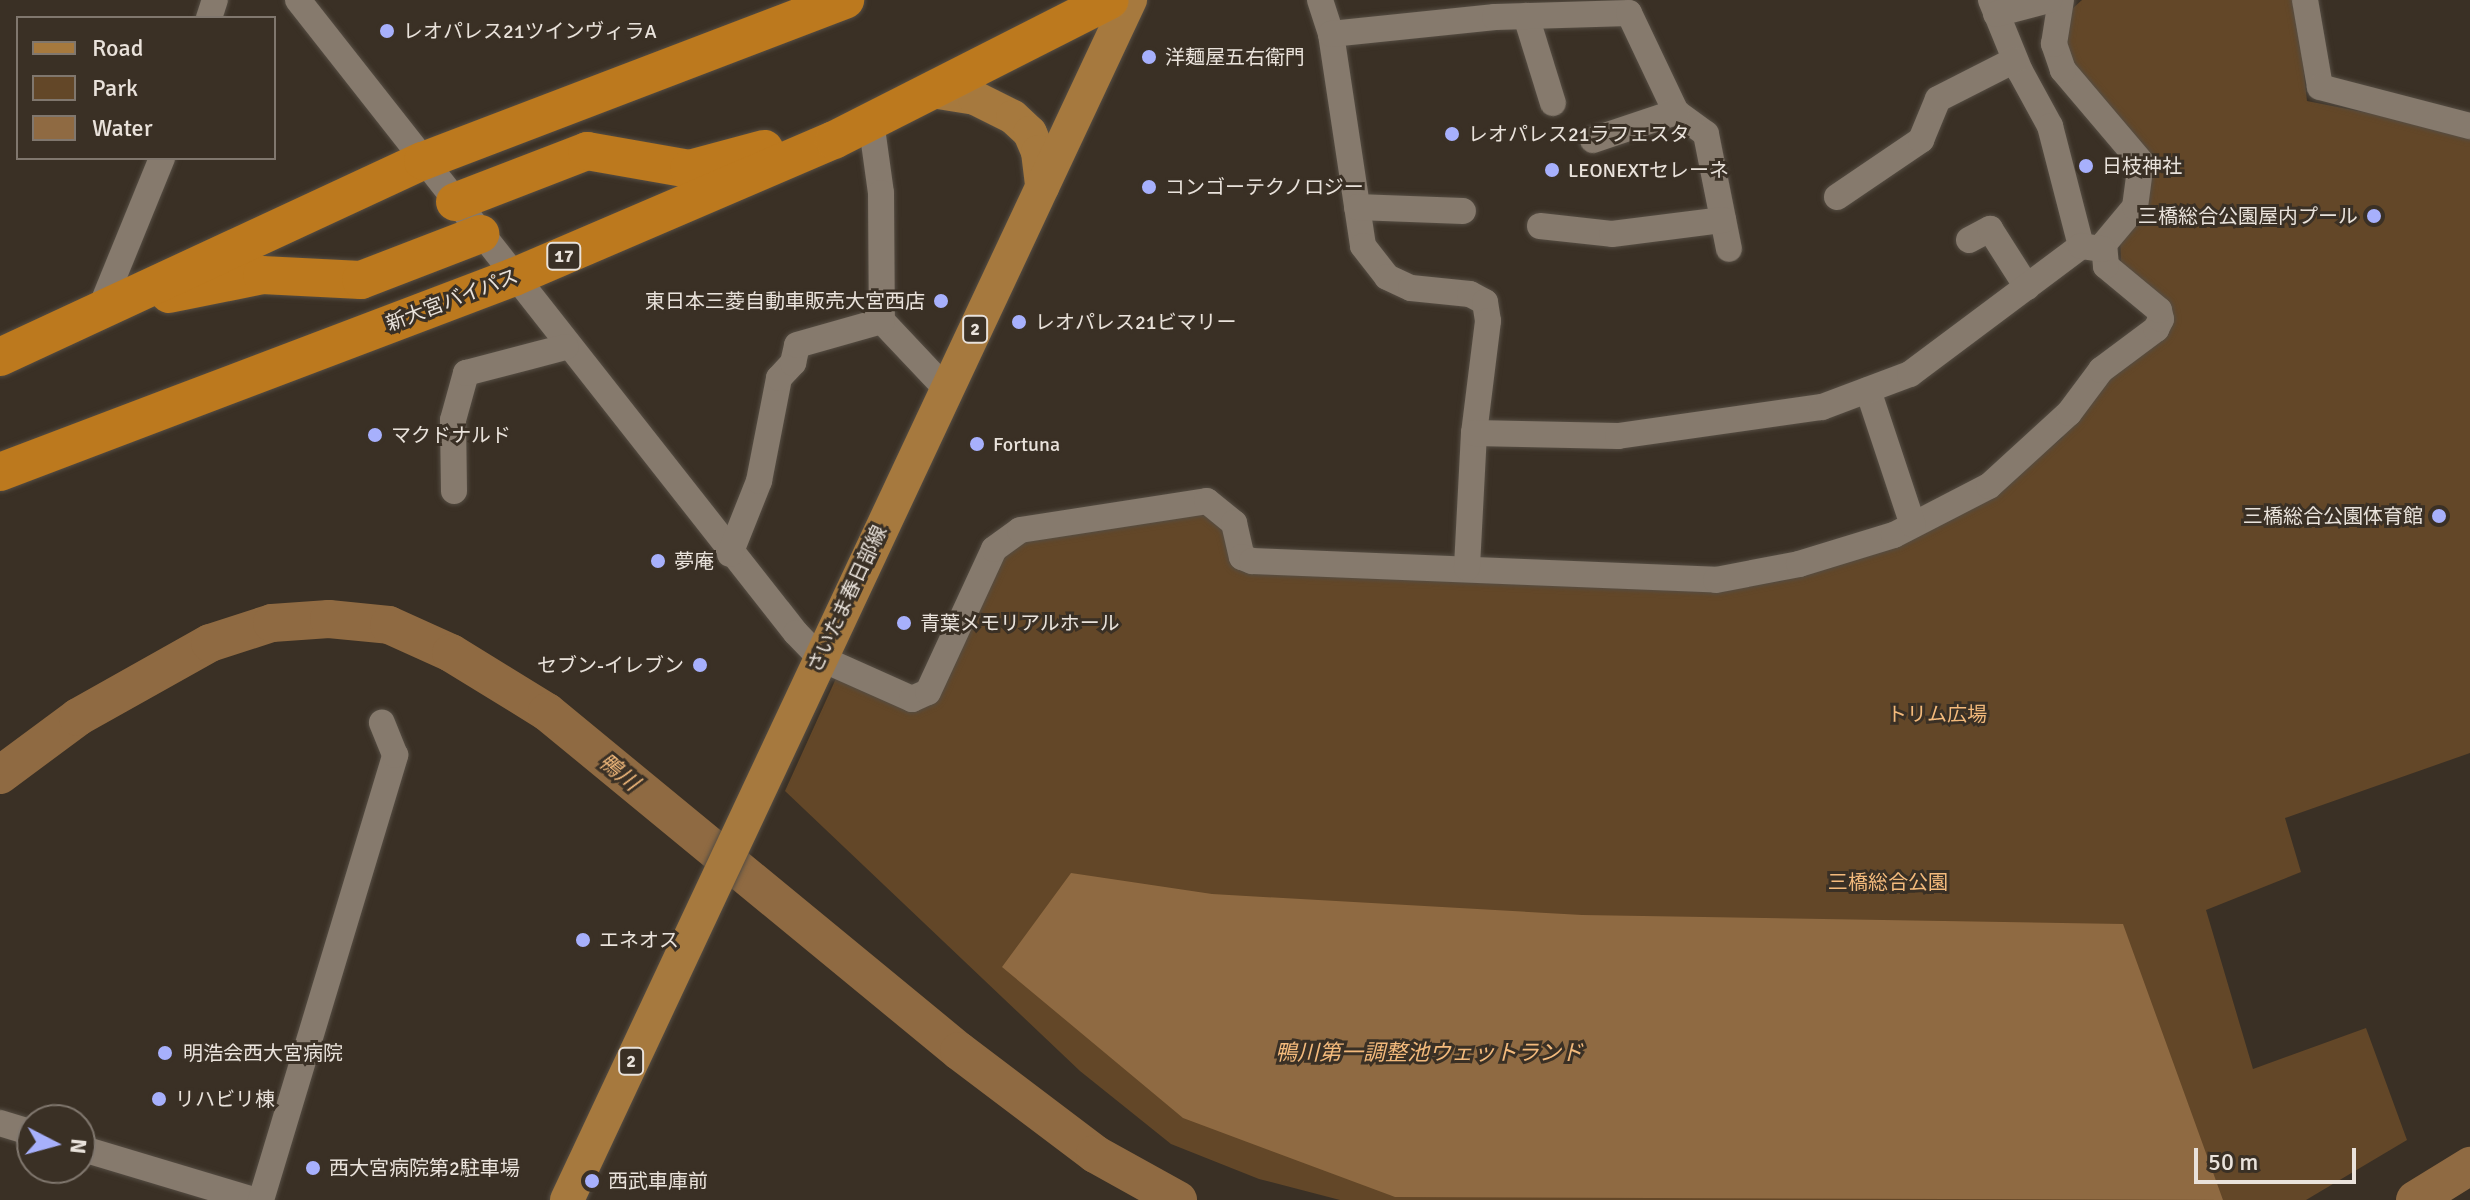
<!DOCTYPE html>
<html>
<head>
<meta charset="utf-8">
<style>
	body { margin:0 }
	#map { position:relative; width:2470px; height:1200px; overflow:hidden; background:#3a3025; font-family:Signika,"Noto Sans JP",sans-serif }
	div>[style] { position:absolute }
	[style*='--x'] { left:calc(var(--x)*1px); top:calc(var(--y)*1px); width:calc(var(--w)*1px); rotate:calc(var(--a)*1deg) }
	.green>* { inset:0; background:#634728 }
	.water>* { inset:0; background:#8f6a42 }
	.river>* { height:38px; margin:-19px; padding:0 19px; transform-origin:19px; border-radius:19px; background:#8f6a42 }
	.roads { filter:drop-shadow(0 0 2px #554d43) drop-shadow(0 0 2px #554d43) }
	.minor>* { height:26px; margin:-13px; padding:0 13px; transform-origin:13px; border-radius:13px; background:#867a6d }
	.major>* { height:34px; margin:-17px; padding:0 17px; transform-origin:17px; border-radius:17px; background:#a6793e }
	.highway>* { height:38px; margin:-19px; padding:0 19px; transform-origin:19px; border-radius:19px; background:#bc791e }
	.dots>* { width:22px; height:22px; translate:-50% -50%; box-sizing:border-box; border:4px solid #3a3025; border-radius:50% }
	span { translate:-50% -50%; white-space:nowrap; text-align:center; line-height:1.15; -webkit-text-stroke:6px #3a3025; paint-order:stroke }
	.shield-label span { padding:2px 6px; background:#3a3025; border:2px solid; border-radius:6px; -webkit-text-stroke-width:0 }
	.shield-label { font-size:18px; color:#e9e2db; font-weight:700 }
	.poi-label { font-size:20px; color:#e9e2db }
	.left { translate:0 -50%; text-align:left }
	.right { translate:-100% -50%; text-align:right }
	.street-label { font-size:20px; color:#e9e2db }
	.park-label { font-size:20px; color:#f3ba7c }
	.water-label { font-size:22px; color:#f3ba7c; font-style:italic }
	.legend { position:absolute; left:16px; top:16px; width:260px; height:144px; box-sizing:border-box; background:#3a3025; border:2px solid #80776e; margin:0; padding:10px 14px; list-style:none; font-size:24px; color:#e9e2db }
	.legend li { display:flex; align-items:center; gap:16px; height:40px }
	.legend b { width:40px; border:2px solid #80776e }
	.north { position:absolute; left:16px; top:1104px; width:80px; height:80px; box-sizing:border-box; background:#3a3025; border:2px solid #80776e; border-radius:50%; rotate:96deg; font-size:22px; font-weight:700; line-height:32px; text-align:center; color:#e9e2db }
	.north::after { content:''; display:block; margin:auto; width:28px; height:36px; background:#a7b0fc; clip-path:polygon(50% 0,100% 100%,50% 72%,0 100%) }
	.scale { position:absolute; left:2194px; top:1148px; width:162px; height:36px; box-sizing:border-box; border:4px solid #e9e2db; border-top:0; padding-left:10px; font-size:24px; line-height:28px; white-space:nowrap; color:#e9e2db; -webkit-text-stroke:6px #3a3025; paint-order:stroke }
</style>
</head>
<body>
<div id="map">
	<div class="green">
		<i style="clip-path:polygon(2082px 0,2296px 0,2307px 101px,2470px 133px,2470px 753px,2285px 818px,2301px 872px,2206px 910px,2253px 1069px,2366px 1028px,2407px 1140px,2306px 1200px,1340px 1200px,1259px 1179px,1171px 1144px,1080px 1071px,785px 791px,838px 674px,911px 705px,1001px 557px,1031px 537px,1208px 511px,1228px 525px,1233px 554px,1716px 592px,1782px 581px,1912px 538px,1993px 495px,2062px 438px,2107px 376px,2160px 332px,2121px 265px,2120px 236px,2153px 164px,2066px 54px,2072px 9px)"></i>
	</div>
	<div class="water">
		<i style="clip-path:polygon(1071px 873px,1212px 894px,1582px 915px,2123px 924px,2223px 1200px,1395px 1197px,1183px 1118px,1002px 967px)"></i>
	</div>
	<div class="river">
		<i style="--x:0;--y:775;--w:97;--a:-36.6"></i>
		<i style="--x:78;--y:717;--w:151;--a:-29.3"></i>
		<i style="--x:210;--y:643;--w:65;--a:-17.9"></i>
		<i style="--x:272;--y:623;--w:57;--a:-4"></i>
		<i style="--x:329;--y:619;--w:60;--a:5.7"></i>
		<i style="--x:389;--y:625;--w:68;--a:24.3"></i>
		<i style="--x:451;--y:653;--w:113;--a:31.6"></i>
		<i style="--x:547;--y:712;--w:534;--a:39.45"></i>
		<i style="--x:959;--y:1051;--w:171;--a:37.1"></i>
		<i style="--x:1095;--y:1154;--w:95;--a:29"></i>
		<i style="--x:2415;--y:1200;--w:65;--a:-31.7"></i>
	</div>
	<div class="roads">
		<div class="minor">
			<i style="--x:298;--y:0;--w:805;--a:51.81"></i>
			<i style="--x:796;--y:633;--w:35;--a:46"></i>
			<i style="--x:820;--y:658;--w:101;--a:24"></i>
			<i style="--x:912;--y:699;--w:17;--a:-24"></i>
			<i style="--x:928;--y:692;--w:157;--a:-65.2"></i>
			<i style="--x:994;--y:549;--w:32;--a:-36"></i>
			<i style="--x:1020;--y:530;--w:189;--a:-8.8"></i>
			<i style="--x:1207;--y:501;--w:35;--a:39"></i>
			<i style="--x:1234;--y:523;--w:35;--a:77"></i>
			<i style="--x:1242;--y:557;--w:11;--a:22"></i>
			<i style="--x:1252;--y:561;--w:464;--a:2.3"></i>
			<i style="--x:1716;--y:580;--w:85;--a:-10.9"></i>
			<i style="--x:1799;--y:564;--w:99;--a:-17"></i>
			<i style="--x:1894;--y:535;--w:107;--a:-27.3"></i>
			<i style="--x:1989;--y:486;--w:108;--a:-42.4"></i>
			<i style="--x:2069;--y:413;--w:54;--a:-53.3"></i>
			<i style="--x:2101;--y:370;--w:69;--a:-36.7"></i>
			<i style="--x:2156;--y:329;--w:11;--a:-63"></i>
			<i style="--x:2161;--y:319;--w:9;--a:-103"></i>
			<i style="--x:2159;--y:310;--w:69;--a:-140.3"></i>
			<i style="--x:2106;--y:266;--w:22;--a:-95"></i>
			<i style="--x:2104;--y:244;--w:48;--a:-50"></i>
			<i style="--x:2135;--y:207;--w:45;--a:-82.4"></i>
			<i style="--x:2141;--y:162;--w:121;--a:-130.3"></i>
			<i style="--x:2063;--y:70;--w:28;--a:-109"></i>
			<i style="--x:2054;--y:44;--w:45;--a:-81"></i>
			<i style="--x:1320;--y:0;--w:36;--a:72"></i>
			<i style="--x:1331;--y:34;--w:214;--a:81.4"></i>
			<i style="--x:1363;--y:246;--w:39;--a:52"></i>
			<i style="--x:1387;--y:277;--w:26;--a:25"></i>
			<i style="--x:1411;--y:288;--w:59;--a:5.8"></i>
			<i style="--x:1470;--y:294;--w:17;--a:28"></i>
			<i style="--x:1485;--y:302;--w:19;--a:81"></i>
			<i style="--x:1488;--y:321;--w:113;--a:97.1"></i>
			<i style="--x:1474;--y:433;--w:135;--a:93"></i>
			<i style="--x:1991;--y:0;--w:77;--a:67.8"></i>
			<i style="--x:2020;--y:71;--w:63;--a:61.4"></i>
			<i style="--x:2050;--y:126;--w:124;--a:75.5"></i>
			<i style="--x:2305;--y:0;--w:88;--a:80.2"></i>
			<i style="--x:2320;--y:87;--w:155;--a:14.6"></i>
			<i style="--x:1996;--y:14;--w:55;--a:-14.8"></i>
			<i style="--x:1526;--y:16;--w:91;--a:72.8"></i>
			<i style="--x:209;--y:18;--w:19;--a:-72"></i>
			<i style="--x:1331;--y:34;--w:165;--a:-5.9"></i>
			<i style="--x:1495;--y:17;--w:134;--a:-1.7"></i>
			<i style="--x:1629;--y:13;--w:110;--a:64.6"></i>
			<i style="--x:1676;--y:112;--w:37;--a:36"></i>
			<i style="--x:1706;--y:134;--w:117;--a:78.7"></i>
			<i style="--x:871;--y:121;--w:73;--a:82.1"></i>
			<i style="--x:881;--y:193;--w:128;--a:89.6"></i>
			<i style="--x:882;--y:321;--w:93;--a:46.7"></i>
			<i style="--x:1593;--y:140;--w:88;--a:-18.6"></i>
			<i style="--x:1837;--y:197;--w:102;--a:-34.2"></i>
			<i style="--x:1921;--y:140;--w:44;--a:-67.5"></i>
			<i style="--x:1938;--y:99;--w:86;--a:-26.9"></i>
			<i style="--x:1357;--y:207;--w:106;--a:2.2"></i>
			<i style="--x:1540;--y:226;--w:72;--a:6.3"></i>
			<i style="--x:1612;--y:234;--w:112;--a:-7.2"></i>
			<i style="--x:1969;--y:240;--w:24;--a:-28"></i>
			<i style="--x:1990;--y:229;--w:69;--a:57.5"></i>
			<i style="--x:100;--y:310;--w:164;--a:-67.8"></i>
			<i style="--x:1868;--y:390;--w:142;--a:71.6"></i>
			<i style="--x:1474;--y:433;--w:144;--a:1.2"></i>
			<i style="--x:1618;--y:436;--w:206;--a:-8.1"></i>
			<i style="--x:1822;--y:407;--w:94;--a:-20.6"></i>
			<i style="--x:1910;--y:374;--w:214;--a:-36.8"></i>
			<i style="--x:2081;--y:246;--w:22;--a:8"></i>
			<i style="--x:454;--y:491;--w:71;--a:-90.8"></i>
			<i style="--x:453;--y:420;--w:49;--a:-74.5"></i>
			<i style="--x:466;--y:373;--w:103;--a:-14.6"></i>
			<i style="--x:730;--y:554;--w:79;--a:-68.3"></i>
			<i style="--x:759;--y:481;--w:105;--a:-79"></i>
			<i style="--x:779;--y:378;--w:21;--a:-47"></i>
			<i style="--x:793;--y:363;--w:18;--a:-77"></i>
			<i style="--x:797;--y:345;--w:88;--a:-15.8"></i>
			<i style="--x:0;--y:1123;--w:34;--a:17"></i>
			<i style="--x:80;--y:1148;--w:181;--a:16.7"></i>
			<i style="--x:261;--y:1200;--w:465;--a:-73.2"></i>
			<i style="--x:395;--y:755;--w:35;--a:-112"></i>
		</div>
		<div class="major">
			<i style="--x:932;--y:91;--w:44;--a:9.2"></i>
			<i style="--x:975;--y:98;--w:42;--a:26.6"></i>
			<i style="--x:1013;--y:117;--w:23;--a:43"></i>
			<i style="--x:1030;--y:133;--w:21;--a:67"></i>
			<i style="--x:1038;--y:152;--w:35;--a:83"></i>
			<i style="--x:567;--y:1200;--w:1326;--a:-64.87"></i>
		</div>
		<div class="highway">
			<i style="--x:455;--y:202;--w:142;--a:-21.1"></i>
			<i style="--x:587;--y:151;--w:104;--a:10"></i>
			<i style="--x:689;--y:169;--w:78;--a:-14.9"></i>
			<i style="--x:169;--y:294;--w:95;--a:-11.5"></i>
			<i style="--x:262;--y:275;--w:99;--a:2.9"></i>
			<i style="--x:361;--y:280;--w:128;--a:-21.1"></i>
			<i style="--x:0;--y:357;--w:466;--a:-24.9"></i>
			<i style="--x:423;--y:161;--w:452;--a:-20.9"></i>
			<i style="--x:0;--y:472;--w:550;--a:-20.78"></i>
			<i style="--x:514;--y:277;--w:348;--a:-23.2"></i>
			<i style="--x:834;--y:140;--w:309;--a:-26.9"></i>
		</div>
	</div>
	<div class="dots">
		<i style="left:387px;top:31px;background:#a7b0fc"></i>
		<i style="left:1149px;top:57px;background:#a7b0fc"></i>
		<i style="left:1452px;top:134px;background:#a7b0fc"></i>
		<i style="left:2086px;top:166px;background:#a7b0fc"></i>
		<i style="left:1552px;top:170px;background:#a7b0fc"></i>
		<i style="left:1149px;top:187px;background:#a7b0fc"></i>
		<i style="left:2374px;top:216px;background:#a7b0fc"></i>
		<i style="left:941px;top:301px;background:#a7b0fc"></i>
		<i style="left:1019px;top:322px;background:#a7b0fc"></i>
		<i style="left:375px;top:435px;background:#a7b0fc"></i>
		<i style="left:977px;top:444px;background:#a7b0fc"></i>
		<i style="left:2439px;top:516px;background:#a7b0fc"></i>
		<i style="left:658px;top:561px;background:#a7b0fc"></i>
		<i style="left:904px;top:623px;background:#a7b0fc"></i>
		<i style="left:700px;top:665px;background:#a7b0fc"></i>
		<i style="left:583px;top:940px;background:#a7b0fc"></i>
		<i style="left:165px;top:1053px;background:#a7b0fc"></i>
		<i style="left:159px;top:1099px;background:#a7b0fc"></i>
		<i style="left:313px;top:1168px;background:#a7b0fc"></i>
		<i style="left:592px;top:1181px;background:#a7b0fc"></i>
	</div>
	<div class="shield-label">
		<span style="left:564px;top:256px">17</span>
		<span style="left:975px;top:329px">2</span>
		<span style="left:631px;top:1061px">2</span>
	</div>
	<div class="poi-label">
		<span class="left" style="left:403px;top:31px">レオパレス21ツインヴィラA</span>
		<span class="left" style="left:1165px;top:57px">洋麺屋五右衛門</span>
		<span class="left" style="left:1468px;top:134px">レオパレス21ラフェスタ</span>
		<span class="left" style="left:2102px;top:166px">日枝神社</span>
		<span class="left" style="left:1568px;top:170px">LEONEXTセレーネ</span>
		<span class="left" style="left:1165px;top:187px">コンゴーテクノロジー</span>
		<span class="right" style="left:2358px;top:216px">三橋総合公園屋内プール</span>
		<span class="right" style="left:925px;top:301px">東日本三菱自動車販売大宮西店</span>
		<span class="left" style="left:1035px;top:322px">レオパレス21ビマリー</span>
		<span class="left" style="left:391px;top:435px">マクドナルド</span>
		<span class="left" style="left:993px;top:444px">Fortuna</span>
		<span class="right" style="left:2423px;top:516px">三橋総合公園体育館</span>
		<span class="left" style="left:674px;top:561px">夢庵</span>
		<span class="left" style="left:920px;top:623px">青葉メモリアルホール</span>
		<span class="right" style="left:684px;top:665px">セブン-イレブン</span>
		<span class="left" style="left:599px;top:940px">エネオス</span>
		<span class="left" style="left:183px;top:1053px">明浩会西大宮病院</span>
		<span class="left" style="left:175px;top:1099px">リハビリ棟</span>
		<span class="left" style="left:329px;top:1168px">西大宮病院第2駐車場</span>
		<span class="left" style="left:608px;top:1181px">西武車庫前</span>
	</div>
	<div class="street-label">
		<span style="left:452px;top:300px;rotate:-21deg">新大宮バイパス</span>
		<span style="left:847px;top:599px;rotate:-65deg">さいたま春日部線</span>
	</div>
	<div class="park-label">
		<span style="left:1937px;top:714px">トリム広場</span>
		<span style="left:1888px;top:882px">三橋総合公園</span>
	</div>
	<div class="water-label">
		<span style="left:619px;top:772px;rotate:39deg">鴨川</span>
		<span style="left:1429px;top:1053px">鴨川第一調整池ウェットランド</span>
	</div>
	<ul class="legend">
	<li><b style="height:10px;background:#a6793e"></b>Road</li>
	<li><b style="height:22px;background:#634728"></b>Park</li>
	<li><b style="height:22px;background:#8f6a42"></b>Water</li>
	</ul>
	<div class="north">N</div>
	<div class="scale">50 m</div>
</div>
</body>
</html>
